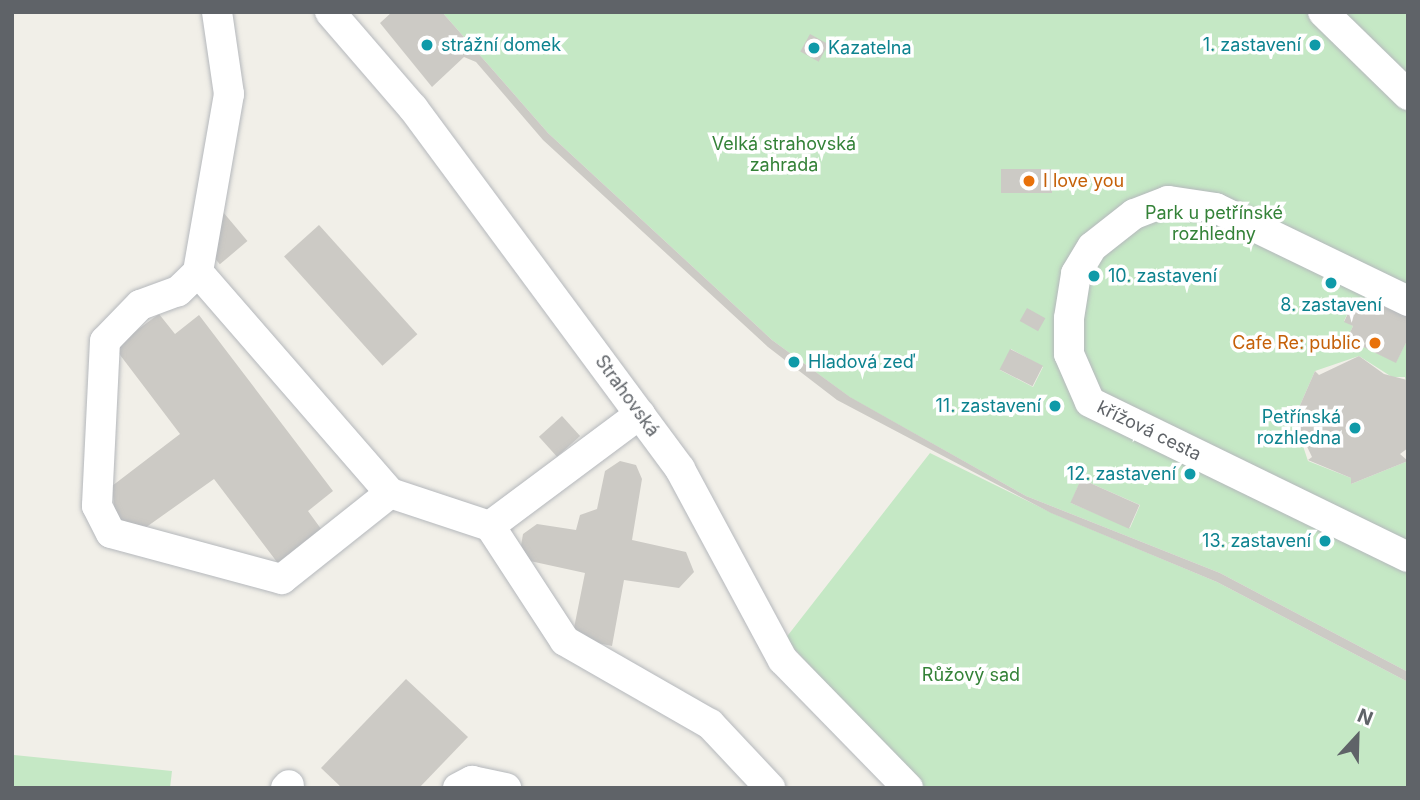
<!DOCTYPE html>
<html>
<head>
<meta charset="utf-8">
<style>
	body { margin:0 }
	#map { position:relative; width:1420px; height:800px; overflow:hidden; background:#f1efe8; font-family:Inter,sans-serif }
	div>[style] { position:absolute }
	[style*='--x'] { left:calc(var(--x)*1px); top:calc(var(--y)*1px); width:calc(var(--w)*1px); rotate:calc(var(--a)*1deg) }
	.green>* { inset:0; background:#c5e8c5 }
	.building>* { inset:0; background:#cccac5; transform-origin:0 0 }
	.roads { filter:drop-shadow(0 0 2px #b5b8bc) drop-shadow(0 0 2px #b5b8bc) }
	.minor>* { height:30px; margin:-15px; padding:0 15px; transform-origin:15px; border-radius:15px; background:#fff }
	.dots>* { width:19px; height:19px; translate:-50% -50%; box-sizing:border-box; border:4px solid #fff; border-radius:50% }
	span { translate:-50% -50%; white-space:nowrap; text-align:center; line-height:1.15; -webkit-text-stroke:7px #fff; paint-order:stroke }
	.culture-label { font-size:18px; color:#0d838f }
	.left { translate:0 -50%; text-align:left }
	.right { translate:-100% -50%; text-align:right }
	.park-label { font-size:18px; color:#348238 }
	.food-label { font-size:18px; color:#c56008 }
	.street-label { font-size:18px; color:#5f6368 }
	.frame { position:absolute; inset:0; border:14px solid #5f6368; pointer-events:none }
	.north { position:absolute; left:1322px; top:702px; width:70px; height:70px; -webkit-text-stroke:5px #fff; paint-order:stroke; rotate:22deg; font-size:19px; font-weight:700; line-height:28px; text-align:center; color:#5f6368 }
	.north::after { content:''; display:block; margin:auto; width:24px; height:32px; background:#5f6368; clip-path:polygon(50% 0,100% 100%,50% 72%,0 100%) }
</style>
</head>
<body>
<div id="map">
	<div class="green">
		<i style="clip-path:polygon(evenodd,442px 12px,1408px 12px,1408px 312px,1370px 293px,1364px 305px,1354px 300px,1344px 321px,1353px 326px,1347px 339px,1396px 362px,1408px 339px,1408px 398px,1405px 377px,1392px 377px,1359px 356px,1315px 371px,1294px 419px,1308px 461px,1351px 478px,1351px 484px,1408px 461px,1408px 672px,1220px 573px,1026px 496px,851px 398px,772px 340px,548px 133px,442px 12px,1011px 349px,1043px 367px,1033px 387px,1000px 370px,1011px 349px,442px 12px,1081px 479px,1140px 505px,1130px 528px,1071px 503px,1081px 479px)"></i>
		<i style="clip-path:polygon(930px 453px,1052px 513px,1217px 582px,1408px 682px,1408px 788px,924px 788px,785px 639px)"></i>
		<i style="clip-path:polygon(14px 755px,172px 771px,170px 788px,12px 788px)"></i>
	</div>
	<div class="building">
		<i style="clip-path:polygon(392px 12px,442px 12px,548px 133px,772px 340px,850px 397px,1026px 496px,1220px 573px,1408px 672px,1408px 682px,1217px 582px,1051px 513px,837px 400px,768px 347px,543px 140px,476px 62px,464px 57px,432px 87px,380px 23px)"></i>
		<i style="left:810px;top:34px;width:21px;height:20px;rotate:29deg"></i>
		<i style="left:1052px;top:169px;width:24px;height:51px;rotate:90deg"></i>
		<i style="left:223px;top:212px;width:38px;height:36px;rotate:50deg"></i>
		<i style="left:319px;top:225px;width:147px;height:47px;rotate:48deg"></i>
		<i style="clip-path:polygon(1370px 293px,1408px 312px,1408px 339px,1396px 363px,1347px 339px,1353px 326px,1344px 322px,1354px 300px,1364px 305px)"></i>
		<i style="left:1027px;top:308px;width:21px;height:15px;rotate:29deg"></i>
		<i style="clip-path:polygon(159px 314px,175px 334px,199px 315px,333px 491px,308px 511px,324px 533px,280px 566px,214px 479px,145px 528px,116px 523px,112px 486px,180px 434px,114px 347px)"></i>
		<i style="left:1010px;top:349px;width:37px;height:23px;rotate:27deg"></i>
		<i style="clip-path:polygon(1359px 356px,1384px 374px,1407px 380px,1408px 448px,1400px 454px,1408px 461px,1351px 484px,1351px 478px,1308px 460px,1312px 457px,1294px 419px,1315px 371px,1319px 375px)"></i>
		<i style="left:562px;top:416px;width:27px;height:31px;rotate:48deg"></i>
		<i style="clip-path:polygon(620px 461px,636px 465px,642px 479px,632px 540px,686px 552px,694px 572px,679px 588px,624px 580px,612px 646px,572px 638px,585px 573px,530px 561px,521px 546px,523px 534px,537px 524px,576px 530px,580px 515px,597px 509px,605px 471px)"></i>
		<i style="left:1081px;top:479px;width:64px;height:26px;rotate:24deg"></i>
		<i style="clip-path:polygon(406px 679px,468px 737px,419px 788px,342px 788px,321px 768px)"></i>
	</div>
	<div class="roads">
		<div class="minor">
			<i style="--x:217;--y:12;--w:83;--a:81.7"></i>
			<i style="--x:229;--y:94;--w:181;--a:99.9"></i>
			<i style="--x:198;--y:272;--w:293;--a:49"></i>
			<i style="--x:390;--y:493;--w:105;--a:18.3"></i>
			<i style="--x:330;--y:12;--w:127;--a:49.2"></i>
			<i style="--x:413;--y:108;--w:449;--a:53.5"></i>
			<i style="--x:680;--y:469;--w:217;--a:61.7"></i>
			<i style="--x:783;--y:660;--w:179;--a:45.7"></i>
			<i style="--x:1323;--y:12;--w:119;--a:44.3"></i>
			<i style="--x:198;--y:272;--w:28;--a:136"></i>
			<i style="--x:178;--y:291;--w:40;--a:159.8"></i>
			<i style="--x:140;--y:305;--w:50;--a:134.2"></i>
			<i style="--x:105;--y:341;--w:165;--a:92.8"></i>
			<i style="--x:97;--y:506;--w:30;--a:63"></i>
			<i style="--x:111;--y:533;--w:177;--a:15.1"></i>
			<i style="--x:282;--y:579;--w:138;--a:-38.5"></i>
			<i style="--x:1408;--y:301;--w:213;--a:-154.2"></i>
			<i style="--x:1216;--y:208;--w:49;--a:-171.7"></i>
			<i style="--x:1168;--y:201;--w:36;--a:159"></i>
			<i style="--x:1134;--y:214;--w:53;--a:141.8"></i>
			<i style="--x:1092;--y:247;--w:31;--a:121"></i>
			<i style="--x:1076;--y:274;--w:45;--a:99"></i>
			<i style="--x:1069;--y:318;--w:36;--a:90"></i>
			<i style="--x:1069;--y:354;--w:52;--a:66.4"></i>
			<i style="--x:1090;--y:402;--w:354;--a:26"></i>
			<i style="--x:640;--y:414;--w:187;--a:143.3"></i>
			<i style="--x:490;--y:526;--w:137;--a:56.9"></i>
			<i style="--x:565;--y:641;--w:167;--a:29.8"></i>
			<i style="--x:710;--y:724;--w:88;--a:46.8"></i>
			<i style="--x:286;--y:788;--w:4;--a:-45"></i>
			<i style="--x:458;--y:788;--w:16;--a:-27"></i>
			<i style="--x:472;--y:781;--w:35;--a:12"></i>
		</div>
	</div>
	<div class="dots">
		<i style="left:427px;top:45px;background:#0f9aa8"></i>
		<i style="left:1315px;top:45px;background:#0f9aa8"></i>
		<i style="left:814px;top:48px;background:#0f9aa8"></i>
		<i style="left:1029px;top:181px;background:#e8710a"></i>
		<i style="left:1094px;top:276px;background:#0f9aa8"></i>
		<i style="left:1331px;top:283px;background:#0f9aa8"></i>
		<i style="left:1375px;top:343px;background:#e8710a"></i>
		<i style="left:794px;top:362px;background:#0f9aa8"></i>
		<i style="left:1055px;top:406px;background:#0f9aa8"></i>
		<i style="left:1355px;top:428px;background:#0f9aa8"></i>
		<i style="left:1190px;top:474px;background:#0f9aa8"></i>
		<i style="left:1325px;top:541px;background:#0f9aa8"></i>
	</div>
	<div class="culture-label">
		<span class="left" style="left:441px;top:45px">strážní domek</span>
		<span class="right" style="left:1301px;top:45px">1. zastavení</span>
		<span class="left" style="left:828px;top:48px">Kazatelna</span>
		<span class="left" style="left:1108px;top:276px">10. zastavení</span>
		<span style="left:1331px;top:305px">8. zastavení</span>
		<span class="left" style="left:808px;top:362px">Hladová zeď</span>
		<span class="right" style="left:1041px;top:406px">11. zastavení</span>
		<span class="right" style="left:1341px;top:428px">Petřínská<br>rozhledna</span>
		<span class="right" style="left:1176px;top:474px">12. zastavení</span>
		<span class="right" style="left:1311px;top:541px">13. zastavení</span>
	</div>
	<div class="park-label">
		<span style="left:784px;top:155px">Velká strahovská<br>zahrada</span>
		<span style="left:1214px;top:224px">Park u petřínské<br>rozhledny</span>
		<span style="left:971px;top:675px">Růžový sad</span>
	</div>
	<div class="food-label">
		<span class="left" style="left:1043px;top:181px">I love you</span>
		<span class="right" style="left:1361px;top:343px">Cafe Re: public</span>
	</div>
	<div class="street-label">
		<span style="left:627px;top:396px;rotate:54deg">Strahovská</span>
		<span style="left:1149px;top:431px;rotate:26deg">křížová cesta</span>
	</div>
	<div class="frame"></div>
	<div class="north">N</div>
</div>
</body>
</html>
